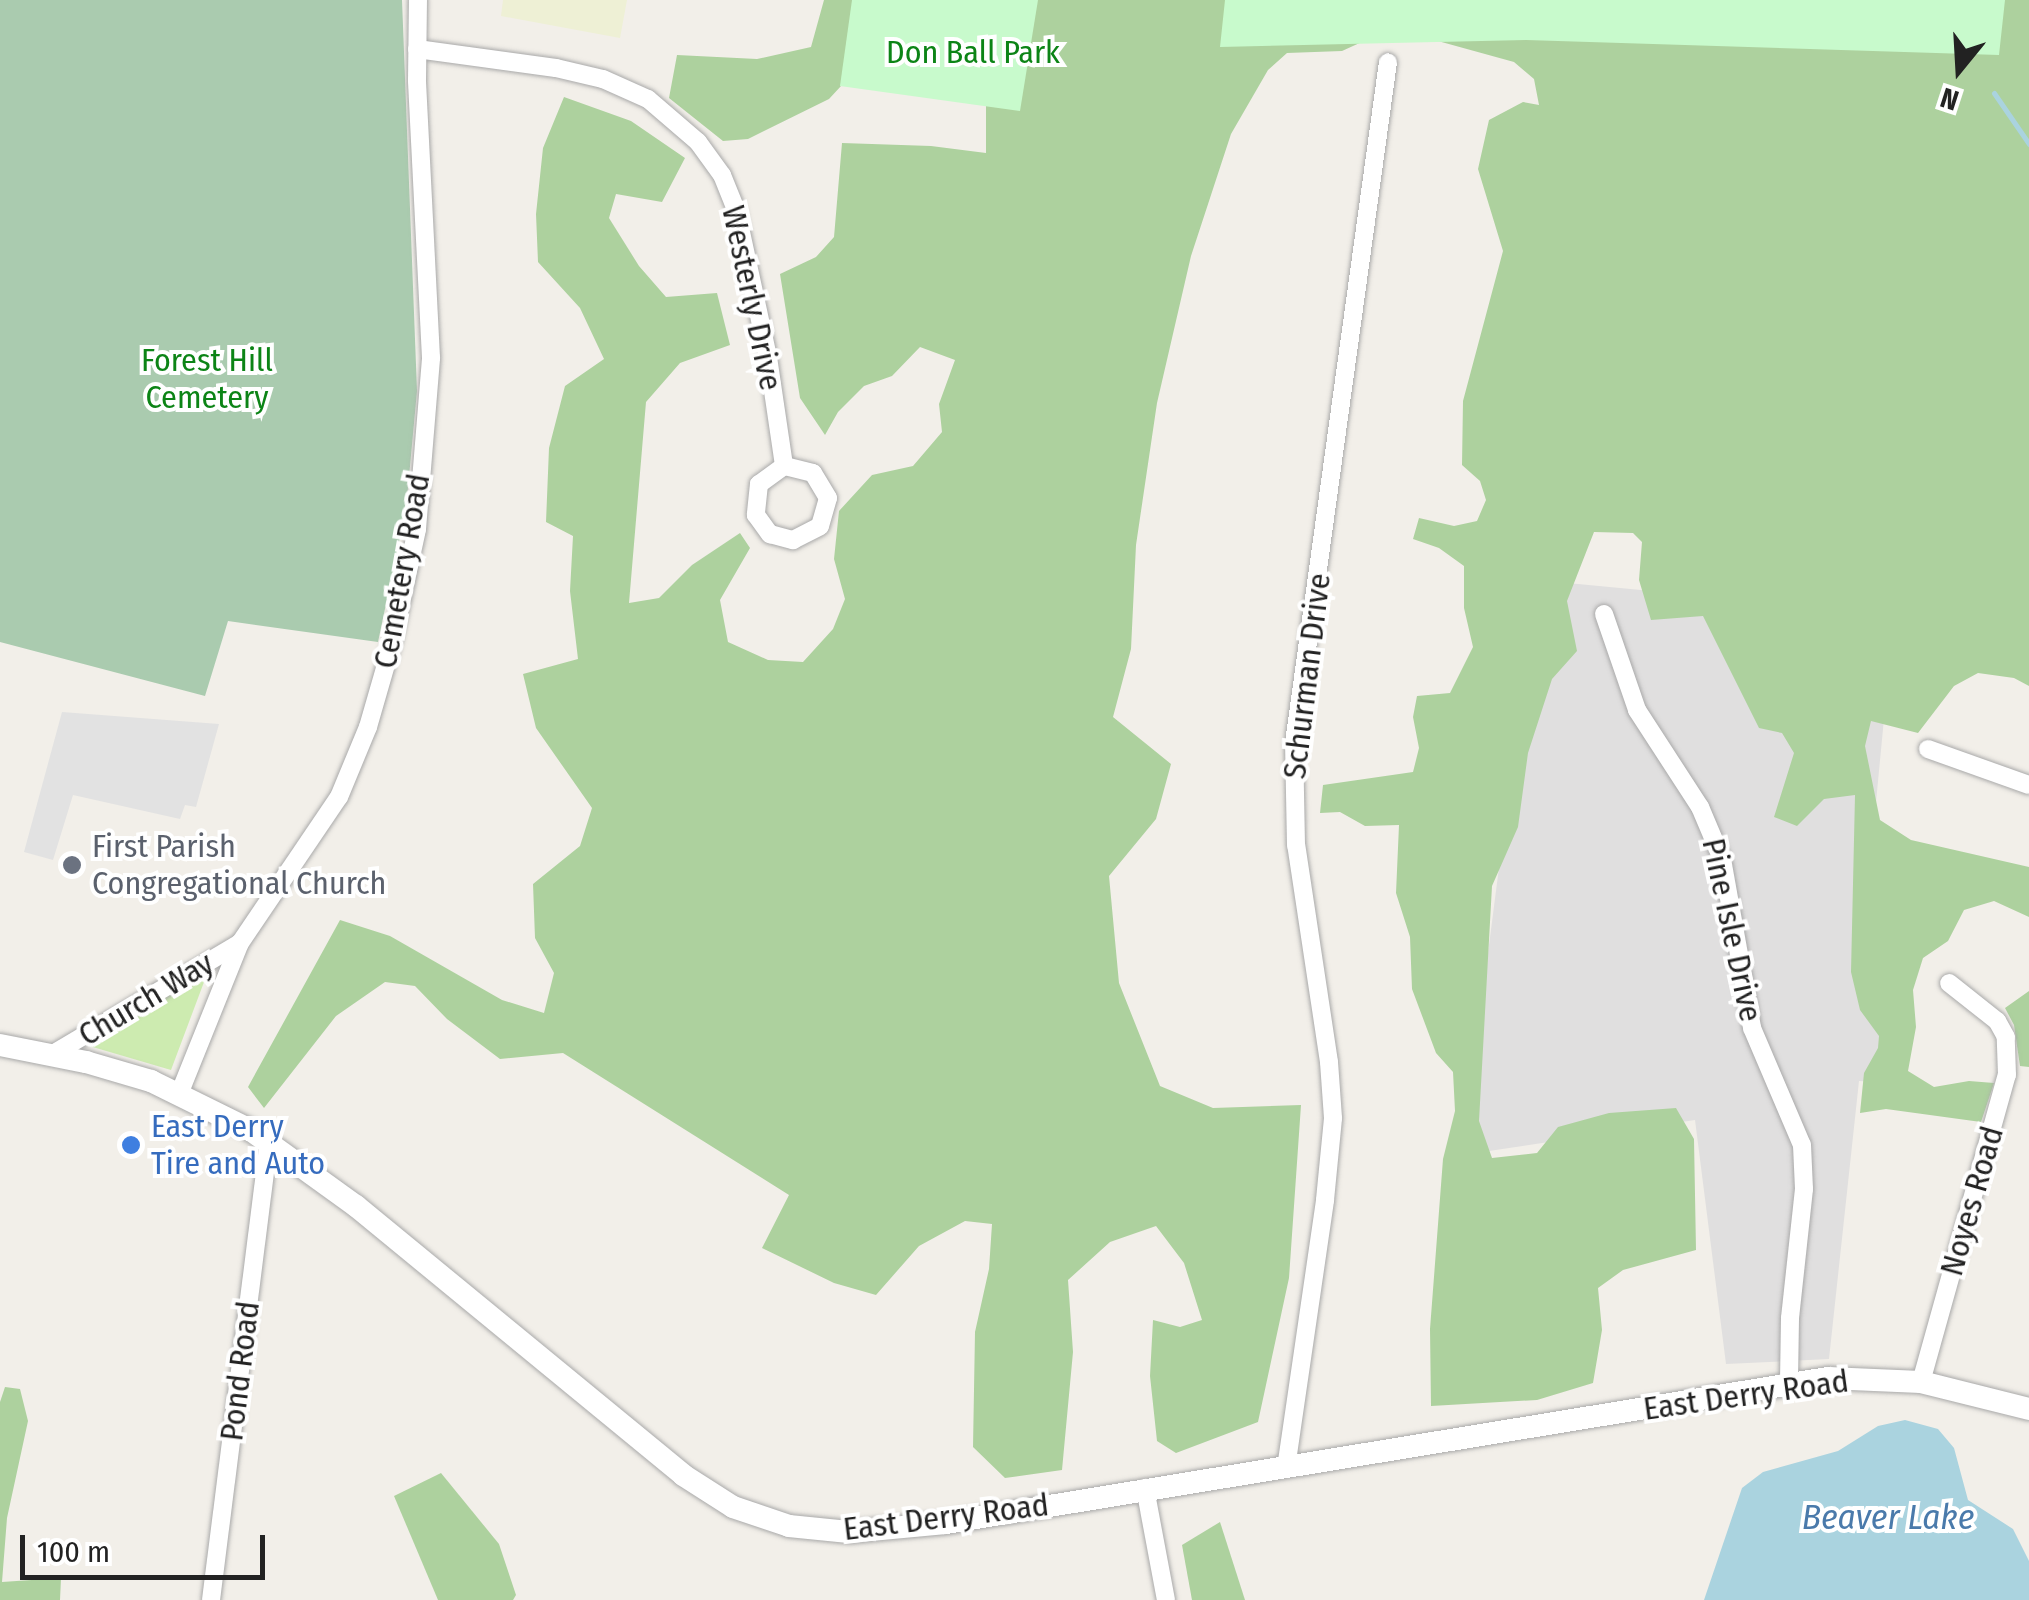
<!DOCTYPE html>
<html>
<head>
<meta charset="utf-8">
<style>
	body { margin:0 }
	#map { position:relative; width:2029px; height:1600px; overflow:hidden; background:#f2efe9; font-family:"Fira Sans Condensed",sans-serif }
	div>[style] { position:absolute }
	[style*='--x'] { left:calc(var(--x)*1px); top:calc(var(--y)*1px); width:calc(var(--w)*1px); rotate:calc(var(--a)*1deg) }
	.residential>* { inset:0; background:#e0dfdf }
	.farmland>* { inset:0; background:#eef0d5 }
	.grass>* { inset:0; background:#cdebb0 }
	.forest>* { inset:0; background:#add19e }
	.cemetery>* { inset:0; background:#aacbaf }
	.park>* { inset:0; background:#c8facc }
	.parking>* { inset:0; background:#e2e2e2 }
	.water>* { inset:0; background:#aad3df }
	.stream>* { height:5px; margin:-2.5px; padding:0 2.5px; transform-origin:2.5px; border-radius:2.5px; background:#aad3df }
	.roads { filter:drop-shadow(0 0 2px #a9a9a9) drop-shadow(0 0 2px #a9a9a9) }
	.minor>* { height:18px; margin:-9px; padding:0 9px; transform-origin:9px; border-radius:9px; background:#fff }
	.tertiary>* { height:22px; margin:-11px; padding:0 11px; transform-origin:11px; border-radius:11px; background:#fff }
	.dots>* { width:28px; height:28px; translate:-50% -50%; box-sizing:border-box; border:5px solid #fff; border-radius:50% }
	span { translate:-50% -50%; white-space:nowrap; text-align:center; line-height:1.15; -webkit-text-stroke:8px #fff; paint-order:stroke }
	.park-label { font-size:32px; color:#0c8416 }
	.street-label { font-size:32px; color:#222 }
	.worship-label { font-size:32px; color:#5b616d }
	.left { translate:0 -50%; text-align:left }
	.shop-label { font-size:32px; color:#366cbe }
	.water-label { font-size:35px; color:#4a7aab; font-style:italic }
	.north { position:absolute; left:1909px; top:20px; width:100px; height:100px; -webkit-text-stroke:8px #fff; paint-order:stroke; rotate:198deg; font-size:28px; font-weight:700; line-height:40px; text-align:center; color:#222 }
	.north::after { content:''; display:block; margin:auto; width:35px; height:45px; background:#222; clip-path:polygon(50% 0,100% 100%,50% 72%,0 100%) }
	.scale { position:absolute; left:20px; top:1535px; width:245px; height:45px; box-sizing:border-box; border:5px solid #222; border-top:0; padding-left:12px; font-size:30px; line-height:35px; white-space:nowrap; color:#222; -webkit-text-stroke:8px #fff; paint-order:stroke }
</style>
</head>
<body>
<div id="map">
	<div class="residential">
		<i style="clip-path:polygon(1536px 580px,1894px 614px,1870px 865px,1897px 1083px,1859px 1081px,1829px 1359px,1726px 1364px,1695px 1120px,1462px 1155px)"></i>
	</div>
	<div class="farmland">
		<i style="clip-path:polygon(503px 0,627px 0,620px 38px,501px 16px)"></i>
	</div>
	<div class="grass">
		<i style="clip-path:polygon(210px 966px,171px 1070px,79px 1043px)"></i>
	</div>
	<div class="forest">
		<i style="clip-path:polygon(824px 0,872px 0,866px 59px,829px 99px,748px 139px,723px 141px,669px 98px,677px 55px,757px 59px,811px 47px)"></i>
		<i style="clip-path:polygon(938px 0,2029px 0,2029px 686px,2014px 678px,1978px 673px,1954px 686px,1918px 733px,1871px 721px,1865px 746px,1880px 820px,1911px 840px,2029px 867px,2029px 917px,1994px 901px,1964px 910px,1948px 941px,1923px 958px,1913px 990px,1916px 1027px,1908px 1071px,1934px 1087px,1969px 1081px,1994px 1083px,1981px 1122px,1886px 1109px,1860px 1113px,1864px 1073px,1878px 1048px,1879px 1036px,1860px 1010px,1851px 972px,1855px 795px,1824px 799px,1797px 826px,1774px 817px,1794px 753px,1782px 733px,1759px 728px,1703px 616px,1651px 620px,1639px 580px,1642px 542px,1633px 533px,1594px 532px,1567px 601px,1577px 651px,1552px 679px,1528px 753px,1518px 827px,1492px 886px,1479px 1121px,1492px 1158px,1537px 1153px,1558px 1127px,1609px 1113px,1676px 1108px,1694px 1139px,1696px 1250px,1623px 1270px,1598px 1288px,1602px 1330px,1593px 1383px,1537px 1400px,1431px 1406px,1430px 1329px,1443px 1159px,1455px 1111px,1453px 1072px,1436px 1053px,1412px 989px,1410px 937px,1396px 893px,1399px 825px,1365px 826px,1340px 812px,1320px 813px,1323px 785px,1413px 772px,1419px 748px,1413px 717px,1417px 696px,1450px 693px,1473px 647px,1464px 608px,1464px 566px,1439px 548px,1413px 539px,1419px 518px,1454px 526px,1477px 521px,1486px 500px,1480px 481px,1462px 465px,1463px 401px,1503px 251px,1478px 169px,1489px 120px,1523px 102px,1539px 105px,1534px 79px,1514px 62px,1427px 38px,1375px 36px,1342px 51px,1287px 53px,1268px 70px,1231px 134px,1191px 256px,1157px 403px,1136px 545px,1131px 649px,1113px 717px,1171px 764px,1156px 819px,1109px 876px,1119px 983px,1160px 1086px,1213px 1108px,1301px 1105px,1289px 1278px,1258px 1422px,1176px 1453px,1157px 1441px,1150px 1376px,1153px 1320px,1180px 1327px,1202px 1320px,1184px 1263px,1156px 1226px,1110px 1242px,1068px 1280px,1073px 1352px,1062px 1470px,1005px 1478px,973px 1447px,975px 1332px,989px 1269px,992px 1224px,965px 1221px,919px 1246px,876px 1295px,834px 1283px,762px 1248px,789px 1195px,563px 1053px,500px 1059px,447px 1019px,415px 986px,385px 982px,336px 1016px,264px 1108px,248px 1087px,340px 920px,390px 936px,502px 1000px,544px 1013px,554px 973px,535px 938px,533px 884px,580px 846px,592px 808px,536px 728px,523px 674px,578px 659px,570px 591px,573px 536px,546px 522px,549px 448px,565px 386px,604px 359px,580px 308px,538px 262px,536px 214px,543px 148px,564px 97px,631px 121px,685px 158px,662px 202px,616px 194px,609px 218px,639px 266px,666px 297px,717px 293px,730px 345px,680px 363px,646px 402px,629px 603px,659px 598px,692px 565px,740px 533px,750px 548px,720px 600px,728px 642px,768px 660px,803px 662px,833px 629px,845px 599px,834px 559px,839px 511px,872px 475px,913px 466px,942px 432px,939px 404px,955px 360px,920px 347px,892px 376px,864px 386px,838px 412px,825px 435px,800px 398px,780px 274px,816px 257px,834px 237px,842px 143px,931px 146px,986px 153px,986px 79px)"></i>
		<i style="clip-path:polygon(2029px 991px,2029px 1067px,2020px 1066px,2014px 1025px,2005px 1008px)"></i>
		<i style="clip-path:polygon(5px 1387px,20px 1389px,28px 1421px,7px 1518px,2px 1582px,61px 1578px,60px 1600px,0 1600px,0 1402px)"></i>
		<i style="clip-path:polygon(441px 1473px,499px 1544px,516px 1595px,513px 1600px,438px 1600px,394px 1496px)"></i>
		<i style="clip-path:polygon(1220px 1522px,1245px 1600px,1192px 1600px,1182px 1545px)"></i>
	</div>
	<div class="cemetery">
		<i style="clip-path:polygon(0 0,402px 0,417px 391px,406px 509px,378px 642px,228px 621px,205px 696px,0 642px)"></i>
	</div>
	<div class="park">
		<i style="clip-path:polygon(852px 0,1038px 0,1020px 111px,840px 86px)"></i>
		<i style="clip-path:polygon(1225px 0,2005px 0,1999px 55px,1526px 40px,1220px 47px)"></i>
	</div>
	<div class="parking">
		<i style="clip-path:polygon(62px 712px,219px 724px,196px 807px,185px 805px,180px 819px,73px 795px,53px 860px,24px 852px)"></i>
	</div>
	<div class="water">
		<i style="clip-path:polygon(1905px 1420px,1938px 1429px,1954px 1448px,1968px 1500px,2013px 1529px,2029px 1561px,2029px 1600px,1704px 1600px,1742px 1488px,1763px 1472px,1838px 1451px,1878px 1426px)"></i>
	</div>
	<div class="stream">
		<i style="--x:1994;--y:93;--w:62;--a:55.5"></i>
	</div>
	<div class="roads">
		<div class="minor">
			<i style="--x:417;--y:49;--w:140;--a:7.8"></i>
			<i style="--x:556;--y:68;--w:48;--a:13.2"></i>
			<i style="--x:603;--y:79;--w:49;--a:24"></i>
			<i style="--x:648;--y:99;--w:66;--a:40.7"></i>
			<i style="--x:698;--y:142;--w:41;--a:54"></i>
			<i style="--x:722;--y:175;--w:37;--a:68"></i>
			<i style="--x:736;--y:209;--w:151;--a:77.8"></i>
			<i style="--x:768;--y:357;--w:110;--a:81.6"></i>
			<i style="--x:784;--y:466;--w:31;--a:144"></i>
			<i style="--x:759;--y:484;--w:31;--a:96"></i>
			<i style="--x:756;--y:515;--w:24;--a:54"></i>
			<i style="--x:770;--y:534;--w:24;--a:15"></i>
			<i style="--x:793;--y:540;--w:30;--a:-27"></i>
			<i style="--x:820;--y:526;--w:29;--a:-74"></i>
			<i style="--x:828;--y:498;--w:29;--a:-121"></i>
			<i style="--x:813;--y:473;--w:30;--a:-166"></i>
			<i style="--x:1604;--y:614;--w:102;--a:71"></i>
			<i style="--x:1637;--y:710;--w:116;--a:57"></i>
			<i style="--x:1700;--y:807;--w:56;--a:67.1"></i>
			<i style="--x:1722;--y:859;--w:172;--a:79.9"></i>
			<i style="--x:1752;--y:1028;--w:127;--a:66.9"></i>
			<i style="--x:1802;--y:1145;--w:44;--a:87.4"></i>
			<i style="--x:1804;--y:1189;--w:130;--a:96.2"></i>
			<i style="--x:1790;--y:1318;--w:65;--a:90.9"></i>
			<i style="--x:1928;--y:749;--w:107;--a:19.6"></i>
			<i style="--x:53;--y:1054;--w:217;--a:-30.7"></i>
			<i style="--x:180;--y:1092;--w:161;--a:-68.1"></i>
			<i style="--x:240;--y:943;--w:176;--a:-55.9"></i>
			<i style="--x:339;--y:797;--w:76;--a:-67.5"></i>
			<i style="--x:368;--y:727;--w:86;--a:-73.9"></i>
			<i style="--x:392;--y:644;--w:118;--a:-77.7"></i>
			<i style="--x:417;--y:529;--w:172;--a:-85.3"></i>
			<i style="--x:431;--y:358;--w:278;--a:-92.9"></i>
			<i style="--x:417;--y:80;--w:80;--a:-89.3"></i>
			<i style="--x:1921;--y:1382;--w:319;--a:-74.4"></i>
			<i style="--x:2007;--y:1075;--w:38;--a:-92"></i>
			<i style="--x:2006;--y:1037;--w:18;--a:-119"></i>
			<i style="--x:1997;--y:1021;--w:61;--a:-141.6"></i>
			<i style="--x:1286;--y:1468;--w:271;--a:-81.7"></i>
			<i style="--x:1325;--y:1200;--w:82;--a:-84.4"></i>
			<i style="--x:1333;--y:1118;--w:56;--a:-94.1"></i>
			<i style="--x:1329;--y:1062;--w:219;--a:-98.6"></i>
			<i style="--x:1296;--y:845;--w:102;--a:-91.1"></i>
			<i style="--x:1294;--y:743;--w:687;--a:-82.14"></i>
			<i style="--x:1145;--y:1488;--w:114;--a:79.4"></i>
			<i style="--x:211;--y:1600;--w:461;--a:-82.8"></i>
		</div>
		<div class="tertiary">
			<i style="--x:0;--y:1045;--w:88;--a:11.2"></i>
			<i style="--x:86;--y:1062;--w:68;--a:16.3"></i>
			<i style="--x:151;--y:1081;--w:113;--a:26.3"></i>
			<i style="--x:252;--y:1131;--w:128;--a:35.8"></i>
			<i style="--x:356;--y:1206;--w:423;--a:39.4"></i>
			<i style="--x:683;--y:1475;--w:59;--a:32.6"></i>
			<i style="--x:733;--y:1507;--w:59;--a:18.7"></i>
			<i style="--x:789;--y:1526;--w:60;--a:5.7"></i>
			<i style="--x:849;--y:1532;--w:97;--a:-5.3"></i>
			<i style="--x:946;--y:1523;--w:894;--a:-9.34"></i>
			<i style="--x:1828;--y:1378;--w:93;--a:2.5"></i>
			<i style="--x:1921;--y:1382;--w:111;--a:14"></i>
		</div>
	</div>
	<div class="dots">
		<i style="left:72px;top:865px;background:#6b7280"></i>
		<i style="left:131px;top:1145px;background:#3f7fe0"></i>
	</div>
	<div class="park-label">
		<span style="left:973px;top:52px">Don Ball Park</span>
		<span style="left:207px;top:379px">Forest Hill<br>Cemetery</span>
	</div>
	<div class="street-label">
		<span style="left:752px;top:298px;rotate:78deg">Westerly Drive</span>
		<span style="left:402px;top:571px;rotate:-80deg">Cemetery Road</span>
		<span style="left:1307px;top:676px;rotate:-83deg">Schurman Drive</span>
		<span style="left:1732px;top:930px;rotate:78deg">Pine Isle Drive</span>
		<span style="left:146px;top:999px;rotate:-31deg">Church Way</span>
		<span style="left:1972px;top:1201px;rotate:-74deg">Noyes Road</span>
		<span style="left:240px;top:1371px;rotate:-83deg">Pond Road</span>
		<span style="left:1746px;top:1395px;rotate:-8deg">East Derry Road</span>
		<span style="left:946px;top:1517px;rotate:-7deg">East Derry Road</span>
	</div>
	<div class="worship-label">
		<span class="left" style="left:92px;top:865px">First Parish<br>Congregational Church</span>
	</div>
	<div class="shop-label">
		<span class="left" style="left:151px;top:1145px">East Derry<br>Tire and Auto</span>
	</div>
	<div class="water-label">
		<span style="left:1888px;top:1517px">Beaver Lake</span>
	</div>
	<div class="north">N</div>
	<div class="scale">100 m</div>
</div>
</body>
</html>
